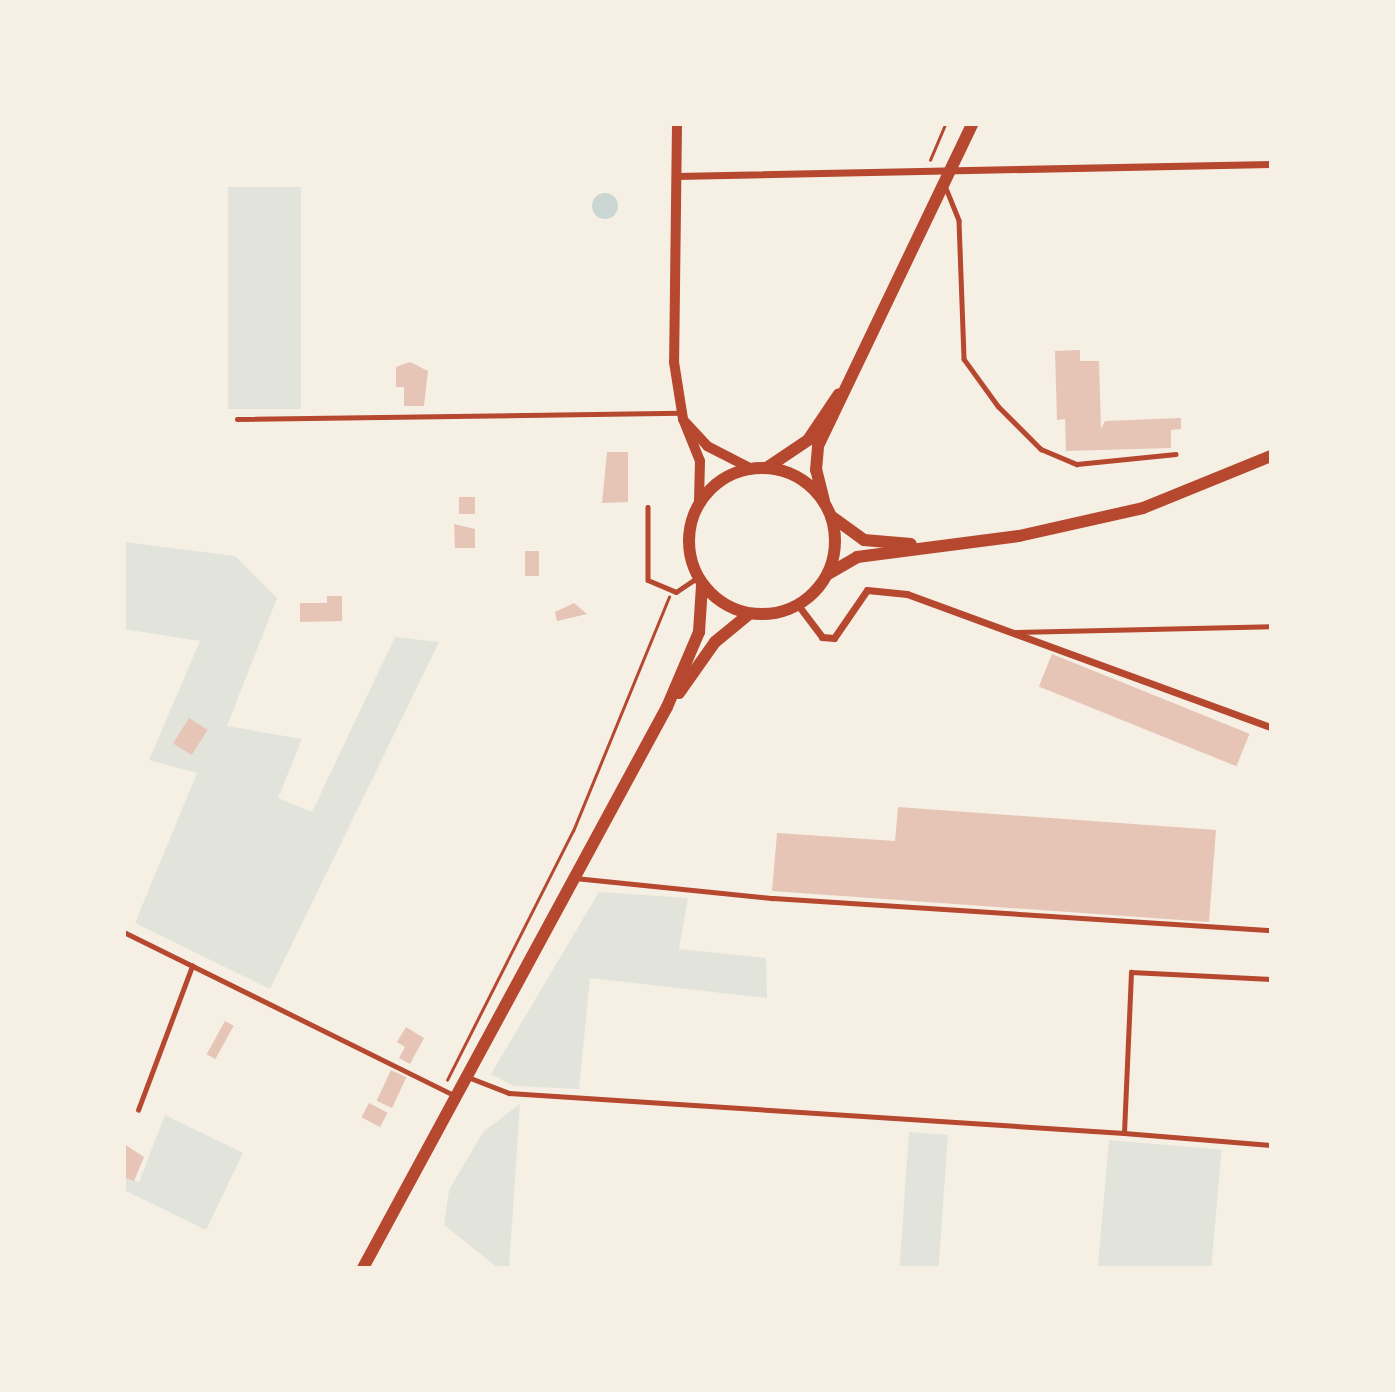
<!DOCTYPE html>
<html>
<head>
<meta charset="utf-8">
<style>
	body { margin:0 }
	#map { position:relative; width:1395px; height:1392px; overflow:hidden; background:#f6efe4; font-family:"Titillium Web",sans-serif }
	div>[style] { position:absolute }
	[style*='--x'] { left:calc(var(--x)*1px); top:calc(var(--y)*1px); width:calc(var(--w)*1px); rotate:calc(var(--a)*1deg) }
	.green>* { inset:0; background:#e2e4dc; transform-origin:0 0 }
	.water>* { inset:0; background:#c9d6d2 }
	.round { border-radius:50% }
	.building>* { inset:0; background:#e6c5b7; transform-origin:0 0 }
	.path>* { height:2.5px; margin:-1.25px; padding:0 1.25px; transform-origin:1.25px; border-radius:1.25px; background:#b5482f }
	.service>* { height:4.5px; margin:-2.25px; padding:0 2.25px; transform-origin:2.25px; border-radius:2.25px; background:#b5482f }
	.minor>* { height:7px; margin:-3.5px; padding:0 3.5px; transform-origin:3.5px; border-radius:3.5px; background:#b5482f }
	.tertiary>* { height:10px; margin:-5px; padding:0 5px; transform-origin:5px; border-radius:5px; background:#b5482f }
	.secondary>* { height:12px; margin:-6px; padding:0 6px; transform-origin:6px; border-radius:6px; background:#b5482f }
	.primary>* { height:12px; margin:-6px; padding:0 6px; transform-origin:6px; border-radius:6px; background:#b5482f }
	.primary>.ring { margin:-6px; padding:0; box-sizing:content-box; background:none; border:12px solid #b5482f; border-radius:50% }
	span { translate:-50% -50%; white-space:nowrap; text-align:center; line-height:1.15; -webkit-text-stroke:7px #f6efe4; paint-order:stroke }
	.frame { position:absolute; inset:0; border:126px solid #f6efe4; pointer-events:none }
</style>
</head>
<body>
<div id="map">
	<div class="green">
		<i style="left:228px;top:187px;width:73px;height:222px"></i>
		<i style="clip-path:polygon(124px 542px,235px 556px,277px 598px,227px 726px,302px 739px,278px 798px,312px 812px,395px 637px,439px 642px,270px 989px,135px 923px,197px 773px,149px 760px,200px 641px,124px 629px)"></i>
		<i style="clip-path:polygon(599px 892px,688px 898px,679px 949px,766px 958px,767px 998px,590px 978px,579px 1089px,514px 1086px,491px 1074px)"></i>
		<i style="clip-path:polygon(520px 1104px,509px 1268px,498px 1268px,444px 1225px,449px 1190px,483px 1132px)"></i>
		<i style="clip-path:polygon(165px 1115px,243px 1153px,206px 1230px,124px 1190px,124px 1176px,139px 1182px)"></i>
		<i style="left:909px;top:1132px;width:39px;height:136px;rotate:4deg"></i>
		<i style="left:1109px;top:1140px;width:113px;height:128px;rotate:5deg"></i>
	</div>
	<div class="water">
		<i class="round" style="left:592px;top:193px;width:26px;height:26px"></i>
	</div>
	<div class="building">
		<i style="clip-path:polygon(1080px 350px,1080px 361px,1099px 361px,1101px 429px,1105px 421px,1181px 418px,1181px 429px,1171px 430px,1171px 448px,1066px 451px,1065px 419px,1057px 420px,1055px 351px)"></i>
		<i style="clip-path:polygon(410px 362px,428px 371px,424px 406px,404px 406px,404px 387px,396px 387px,396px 367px)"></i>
		<i style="clip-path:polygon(607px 452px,628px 452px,628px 502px,602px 503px)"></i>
		<i style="left:459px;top:497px;width:16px;height:17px"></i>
		<i style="clip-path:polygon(454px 524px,475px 529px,475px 548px,455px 548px)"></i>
		<i style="left:525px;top:551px;width:14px;height:25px"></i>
		<i style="clip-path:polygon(327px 596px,342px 596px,342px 621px,300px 622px,300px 603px,327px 603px)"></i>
		<i style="clip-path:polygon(574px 603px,587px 614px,557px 621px,555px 612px)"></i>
		<i style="left:1052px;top:654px;width:213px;height:35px;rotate:22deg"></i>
		<i style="left:189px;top:718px;width:22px;height:30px;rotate:32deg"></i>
		<i style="clip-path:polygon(898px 807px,1216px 830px,1209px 922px,772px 891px,777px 833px,895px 841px)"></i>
		<i style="left:225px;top:1021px;width:10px;height:38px;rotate:29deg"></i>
		<i style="clip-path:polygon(406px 1027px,424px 1038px,410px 1064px,399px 1058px,405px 1047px,397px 1042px)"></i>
		<i style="left:391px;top:1070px;width:17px;height:34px;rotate:25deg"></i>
		<i style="left:369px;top:1103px;width:21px;height:16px;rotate:28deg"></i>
		<i style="clip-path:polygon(124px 1144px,144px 1157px,134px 1181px,124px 1177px)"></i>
	</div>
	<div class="path">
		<i style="--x:930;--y:160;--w:39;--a:-67"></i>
		<i style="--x:447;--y:1080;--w:279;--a:-63.2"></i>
		<i style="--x:573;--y:831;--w:253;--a:-67.7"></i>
	</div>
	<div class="service">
		<i style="--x:946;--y:188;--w:35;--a:68"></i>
		<i style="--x:959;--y:221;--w:138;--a:87.9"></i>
		<i style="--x:964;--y:359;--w:58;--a:54.1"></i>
		<i style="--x:998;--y:406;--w:61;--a:45"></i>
		<i style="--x:1041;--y:449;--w:39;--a:23"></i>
		<i style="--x:1077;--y:464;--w:99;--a:-5.8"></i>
		<i style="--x:237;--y:419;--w:443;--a:-0.8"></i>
		<i style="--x:648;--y:507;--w:73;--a:90"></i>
		<i style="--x:648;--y:580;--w:30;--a:23"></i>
		<i style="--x:676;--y:592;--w:27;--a:-34"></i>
		<i style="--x:1016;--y:632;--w:255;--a:-1.3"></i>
		<i style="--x:575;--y:878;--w:199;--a:5.8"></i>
		<i style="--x:773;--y:898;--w:499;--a:3.7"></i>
		<i style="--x:124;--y:932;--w:370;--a:26.3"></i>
		<i style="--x:468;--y:1077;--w:44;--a:21.3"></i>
		<i style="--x:509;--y:1093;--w:616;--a:3.72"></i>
		<i style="--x:1124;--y:1133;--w:161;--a:-87.5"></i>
		<i style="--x:1131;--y:972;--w:140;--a:2.9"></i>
		<i style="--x:138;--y:1110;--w:154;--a:-69.4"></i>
		<i style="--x:1124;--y:1133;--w:147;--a:4.7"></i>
	</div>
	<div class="minor">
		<i style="--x:676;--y:176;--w:595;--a:-1.16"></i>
		<i style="--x:798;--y:605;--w:40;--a:53"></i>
		<i style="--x:822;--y:637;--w:12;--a:5"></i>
		<i style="--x:834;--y:638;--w:58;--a:-55.5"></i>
		<i style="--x:867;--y:590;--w:40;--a:5.7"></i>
		<i style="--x:907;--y:594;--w:388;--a:20.1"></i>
	</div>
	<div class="tertiary">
		<i style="--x:677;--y:124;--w:238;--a:90.7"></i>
		<i style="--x:674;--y:362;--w:58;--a:81"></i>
		<i style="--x:683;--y:419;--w:45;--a:68"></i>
		<i style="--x:700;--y:461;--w:42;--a:91.4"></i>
		<i style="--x:685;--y:422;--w:33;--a:47"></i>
		<i style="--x:707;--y:446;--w:48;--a:27.1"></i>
	</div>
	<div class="secondary">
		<i style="--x:768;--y:467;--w:48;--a:-34"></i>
		<i style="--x:808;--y:440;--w:55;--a:-56"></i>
		<i style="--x:824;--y:501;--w:32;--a:-104"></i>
		<i style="--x:816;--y:470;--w:24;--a:-85"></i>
		<i style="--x:818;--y:446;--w:357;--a:-64.4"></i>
	</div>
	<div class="primary">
		<i class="ring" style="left:689px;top:468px;width:134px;height:134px"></i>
		<i style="--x:831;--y:516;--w:41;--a:36"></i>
		<i style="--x:864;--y:540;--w:47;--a:4.9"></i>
		<i style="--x:828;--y:574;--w:34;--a:-30"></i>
		<i style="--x:857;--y:557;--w:163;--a:-7.4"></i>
		<i style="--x:1019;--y:536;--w:127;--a:-12.7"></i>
		<i style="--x:1143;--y:508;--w:138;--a:-22.1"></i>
		<i style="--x:679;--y:693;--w:62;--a:-54.8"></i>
		<i style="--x:715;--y:642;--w:44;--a:-39.5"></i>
		<i style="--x:363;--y:1268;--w:638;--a:-61.55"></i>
		<i style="--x:667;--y:707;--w:82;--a:-66.9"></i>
		<i style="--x:699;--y:632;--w:47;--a:-86.3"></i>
	</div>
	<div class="frame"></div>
</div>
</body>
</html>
